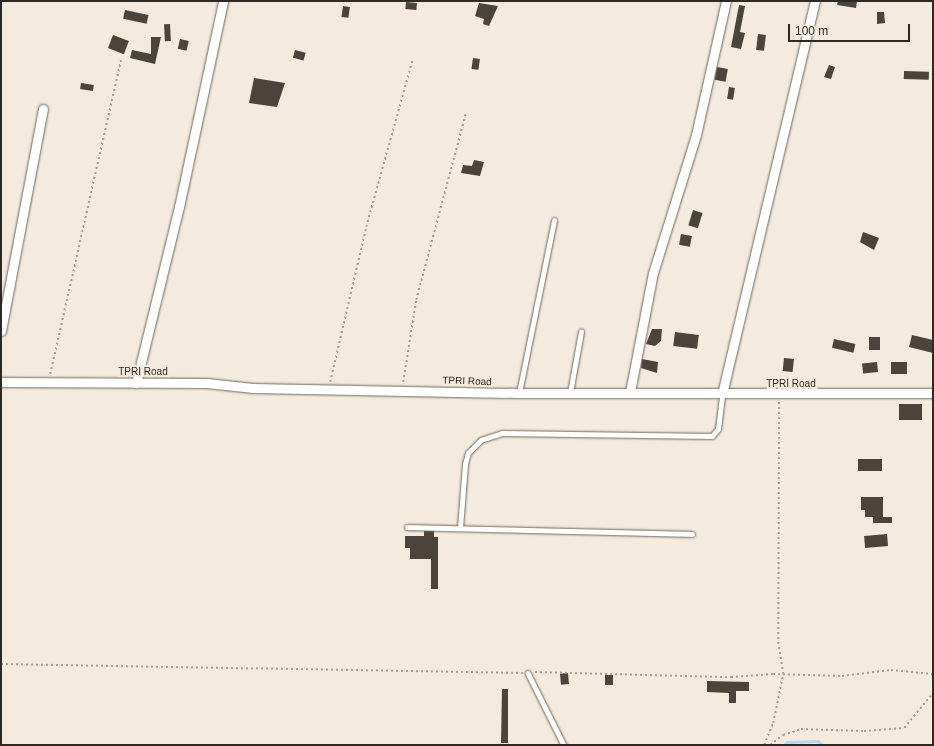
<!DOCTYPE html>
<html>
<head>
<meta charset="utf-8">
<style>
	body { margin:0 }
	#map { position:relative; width:934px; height:746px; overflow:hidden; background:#f4ebde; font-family:Helvetica,sans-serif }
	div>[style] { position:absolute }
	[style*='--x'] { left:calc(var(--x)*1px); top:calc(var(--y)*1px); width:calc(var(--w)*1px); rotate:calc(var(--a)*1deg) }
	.stream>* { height:2.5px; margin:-1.25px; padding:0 1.25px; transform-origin:1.25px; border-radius:1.25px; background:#bad6ef }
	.building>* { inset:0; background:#4c443a; transform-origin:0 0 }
	.path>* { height:1.5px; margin-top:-0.75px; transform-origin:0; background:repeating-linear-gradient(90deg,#a69f95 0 2px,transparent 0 5px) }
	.roads { filter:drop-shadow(0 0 1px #6e665b) drop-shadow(0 0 1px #6e665b) }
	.service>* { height:4.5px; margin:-2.25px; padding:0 2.25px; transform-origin:2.25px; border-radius:2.25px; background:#fff }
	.minor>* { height:9px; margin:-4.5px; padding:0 4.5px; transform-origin:4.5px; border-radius:4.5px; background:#fff }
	span { translate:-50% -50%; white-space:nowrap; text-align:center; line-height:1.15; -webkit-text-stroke:4px #f4ebde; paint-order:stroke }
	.street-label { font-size:10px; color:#2d2925 }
	.frame { position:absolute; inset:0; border:2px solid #2d2925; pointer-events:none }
	.scale { position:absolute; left:788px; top:24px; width:122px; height:18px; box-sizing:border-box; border:2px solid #2d2925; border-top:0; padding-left:5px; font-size:12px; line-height:14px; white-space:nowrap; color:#2d2925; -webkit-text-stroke:3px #f4ebde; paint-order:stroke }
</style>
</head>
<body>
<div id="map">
	<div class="stream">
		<i style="--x:784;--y:745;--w:4;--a:-45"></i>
		<i style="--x:787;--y:742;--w:31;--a:-2"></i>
		<i style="--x:818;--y:741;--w:6;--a:39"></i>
	</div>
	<div class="building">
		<i style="clip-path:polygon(838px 1px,857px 1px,856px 8px,837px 5px)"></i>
		<i style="left:406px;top:2px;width:11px;height:7px;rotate:5deg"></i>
		<i style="clip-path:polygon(479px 3px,498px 6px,489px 26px,483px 24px,484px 19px,475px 16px)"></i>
		<i style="clip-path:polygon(739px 5px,745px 6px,740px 32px,745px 33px,741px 49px,731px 47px)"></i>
		<i style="left:343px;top:6px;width:7px;height:11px;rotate:8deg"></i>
		<i style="left:125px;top:10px;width:24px;height:9px;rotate:12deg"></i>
		<i style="clip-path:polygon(877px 12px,884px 12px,885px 23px,877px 24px)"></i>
		<i style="left:170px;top:24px;width:17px;height:6px;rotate:87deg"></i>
		<i style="left:758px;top:34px;width:8px;height:16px;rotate:7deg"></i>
		<i style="left:113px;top:35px;width:17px;height:14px;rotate:21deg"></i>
		<i style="clip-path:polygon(151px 37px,161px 37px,155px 64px,130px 58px,132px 50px,151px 54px)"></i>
		<i style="left:180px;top:39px;width:9px;height:10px;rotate:13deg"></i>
		<i style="left:295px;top:50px;width:11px;height:8px;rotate:15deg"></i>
		<i style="left:473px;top:58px;width:7px;height:11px;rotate:8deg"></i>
		<i style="clip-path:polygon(829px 65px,835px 67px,831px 79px,824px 77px)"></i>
		<i style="left:717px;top:67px;width:11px;height:13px;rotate:10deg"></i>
		<i style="left:904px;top:71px;width:25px;height:8px;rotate:2deg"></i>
		<i style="clip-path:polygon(254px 78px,285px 83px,277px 107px,249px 103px)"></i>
		<i style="left:81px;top:83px;width:13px;height:6px;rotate:9deg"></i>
		<i style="left:729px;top:87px;width:6px;height:12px;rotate:9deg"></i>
		<i style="clip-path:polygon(474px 160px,484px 162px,480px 176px,461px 173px,463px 165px,472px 166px)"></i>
		<i style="left:693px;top:210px;width:10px;height:16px;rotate:17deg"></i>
		<i style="clip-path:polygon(863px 232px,879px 238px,874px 250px,860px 242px)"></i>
		<i style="left:681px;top:234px;width:11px;height:11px;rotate:10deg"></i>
		<i style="clip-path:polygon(652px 329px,662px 329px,661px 341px,655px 346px,646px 344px)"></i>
		<i style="left:675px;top:332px;width:24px;height:14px;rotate:7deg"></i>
		<i style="clip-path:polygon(912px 335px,933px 340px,933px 353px,909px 347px)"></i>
		<i style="left:869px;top:337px;width:11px;height:13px"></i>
		<i style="left:834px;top:339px;width:22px;height:9px;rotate:13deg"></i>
		<i style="left:784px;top:358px;width:10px;height:13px;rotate:6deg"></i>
		<i style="clip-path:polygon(642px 359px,658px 362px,657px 373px,641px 368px)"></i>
		<i style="left:877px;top:362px;width:10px;height:15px;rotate:84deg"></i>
		<i style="left:907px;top:362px;width:12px;height:16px;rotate:90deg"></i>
		<i style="left:899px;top:404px;width:23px;height:16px"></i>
		<i style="left:858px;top:459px;width:24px;height:12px"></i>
		<i style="clip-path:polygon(861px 497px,883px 497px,883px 517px,892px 517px,892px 523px,873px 523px,873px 517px,865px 517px,865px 510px,861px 510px)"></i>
		<i style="clip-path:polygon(424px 531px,434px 531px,434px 537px,438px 537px,438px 589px,431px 589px,431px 559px,410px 559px,410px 548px,405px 548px,405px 536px,424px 536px)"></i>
		<i style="left:887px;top:534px;width:12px;height:23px;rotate:85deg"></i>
		<i style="left:568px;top:673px;width:11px;height:8px;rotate:85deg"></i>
		<i style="left:605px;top:675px;width:8px;height:10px"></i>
		<i style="clip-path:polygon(707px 681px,749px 682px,749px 691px,736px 691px,736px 703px,729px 703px,729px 693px,707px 692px)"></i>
		<i style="clip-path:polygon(502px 689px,508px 689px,508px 743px,501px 743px)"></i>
	</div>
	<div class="path">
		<i style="--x:50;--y:374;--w:323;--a:-77.3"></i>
		<i style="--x:330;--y:382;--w:159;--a:-76.9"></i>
		<i style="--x:366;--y:227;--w:175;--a:-74.5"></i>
		<i style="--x:403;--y:382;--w:83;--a:-81"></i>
		<i style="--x:416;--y:300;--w:195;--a:-75.1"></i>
		<i style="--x:1;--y:664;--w:522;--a:0.99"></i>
		<i style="--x:535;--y:672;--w:196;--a:1.5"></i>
		<i style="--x:731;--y:677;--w:42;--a:-4.1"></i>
		<i style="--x:773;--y:674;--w:69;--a:1.7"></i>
		<i style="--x:842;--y:676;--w:49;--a:-7"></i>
		<i style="--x:891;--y:670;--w:42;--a:5.4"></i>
		<i style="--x:764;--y:745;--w:24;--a:-68"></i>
		<i style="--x:773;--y:723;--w:50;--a:-78.5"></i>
		<i style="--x:783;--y:674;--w:30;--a:-99"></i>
		<i style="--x:778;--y:644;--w:244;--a:-89.8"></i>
		<i style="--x:770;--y:745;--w:16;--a:-38"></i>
		<i style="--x:783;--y:735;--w:19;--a:-18"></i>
		<i style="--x:801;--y:729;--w:63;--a:1.8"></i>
		<i style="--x:864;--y:731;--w:40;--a:-4.3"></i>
		<i style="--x:904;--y:728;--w:45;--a:-50.4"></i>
	</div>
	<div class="roads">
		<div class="service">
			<i style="--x:519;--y:393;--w:176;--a:-78.5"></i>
			<i style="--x:570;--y:393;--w:62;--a:-79.8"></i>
			<i style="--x:407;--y:527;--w:285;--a:1.4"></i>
			<i style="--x:460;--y:528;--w:64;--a:-85.5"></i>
			<i style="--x:465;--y:464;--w:11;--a:-75"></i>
			<i style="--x:468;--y:453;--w:18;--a:-45"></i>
			<i style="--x:481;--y:440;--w:23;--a:-18"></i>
			<i style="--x:503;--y:433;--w:209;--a:0.8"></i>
			<i style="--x:712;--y:436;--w:9;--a:-49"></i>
			<i style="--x:718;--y:429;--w:35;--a:-83"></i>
			<i style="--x:528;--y:673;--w:80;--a:63.4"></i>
		</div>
		<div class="minor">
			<i style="--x:1;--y:331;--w:226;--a:-79.3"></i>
			<i style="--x:1;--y:382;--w:206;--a:0.3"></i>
			<i style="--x:207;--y:383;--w:46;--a:6.2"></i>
			<i style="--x:253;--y:388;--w:266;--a:1.1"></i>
			<i style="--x:519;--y:393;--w:414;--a:0"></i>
			<i style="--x:136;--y:383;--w:181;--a:-76.3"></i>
			<i style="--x:179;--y:207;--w:211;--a:-77.9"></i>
			<i style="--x:630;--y:392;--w:121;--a:-79.1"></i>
			<i style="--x:653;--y:273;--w:145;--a:-72.7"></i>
			<i style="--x:696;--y:135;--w:137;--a:-77.4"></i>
			<i style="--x:722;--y:394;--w:404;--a:-76.7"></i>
		</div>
	</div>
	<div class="street-label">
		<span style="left:143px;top:372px">TPRI Road</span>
		<span style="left:467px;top:381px;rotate:2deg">TPRI Road</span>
		<span style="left:791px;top:384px">TPRI Road</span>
	</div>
	<div class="frame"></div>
	<div class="scale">100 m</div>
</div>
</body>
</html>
